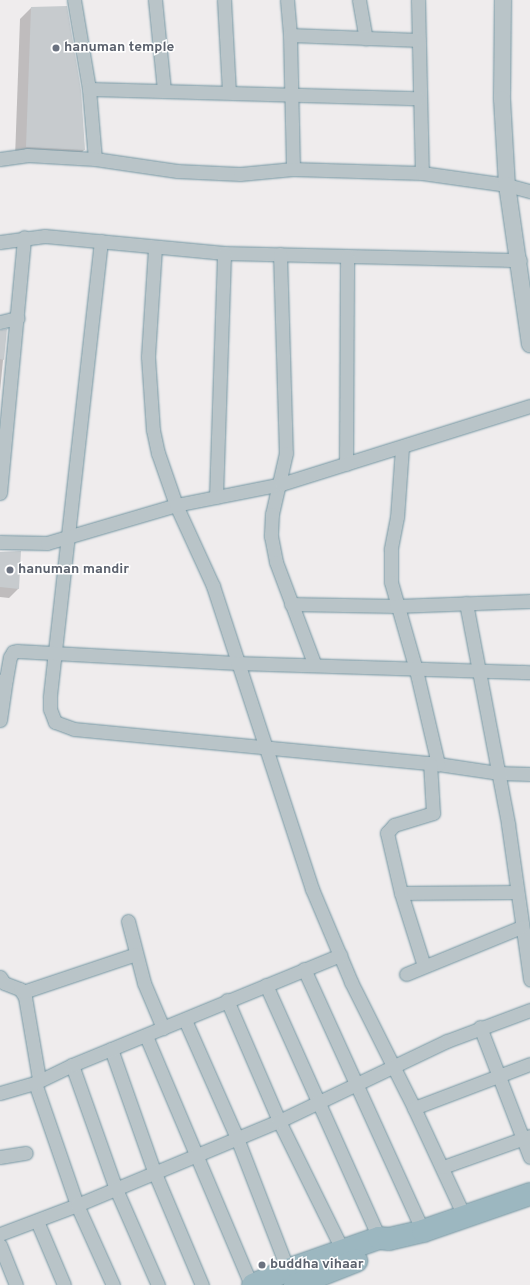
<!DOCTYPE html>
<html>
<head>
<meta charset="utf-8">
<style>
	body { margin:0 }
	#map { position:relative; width:530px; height:1285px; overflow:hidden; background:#efeced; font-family:Overpass,sans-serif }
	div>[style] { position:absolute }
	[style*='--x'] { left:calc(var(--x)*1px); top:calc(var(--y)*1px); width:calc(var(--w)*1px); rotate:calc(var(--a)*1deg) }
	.shadow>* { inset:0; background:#0003 }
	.building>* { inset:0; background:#c7cbce }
	.roads { filter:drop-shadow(0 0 1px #7496a2) drop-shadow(0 0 1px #7496a2) }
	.minor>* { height:13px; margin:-6.5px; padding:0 6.5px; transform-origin:6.5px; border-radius:6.5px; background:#b9c4c8 }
	.tertiary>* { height:16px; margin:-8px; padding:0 8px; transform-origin:8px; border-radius:8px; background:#b9c4c8 }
	.trunk>* { height:22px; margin:-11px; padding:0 11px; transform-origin:11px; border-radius:11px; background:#9cb7c0 }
	.dots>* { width:11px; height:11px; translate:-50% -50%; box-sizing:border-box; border:2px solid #fff; border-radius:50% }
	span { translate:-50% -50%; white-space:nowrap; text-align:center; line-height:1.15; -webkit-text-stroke:3px #fff; paint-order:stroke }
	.worship-label { font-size:14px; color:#5b616d; font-weight:700 }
	.left { translate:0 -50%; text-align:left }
</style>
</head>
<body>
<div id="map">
	<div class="shadow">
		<i style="clip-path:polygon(31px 8px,80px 90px,84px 150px,73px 162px,15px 158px,20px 19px)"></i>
		<i style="clip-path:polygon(6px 330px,0 391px,0 331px)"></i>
		<i style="clip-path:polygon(20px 552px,18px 589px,9px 598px,0 597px,0 553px)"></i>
	</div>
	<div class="building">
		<i style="clip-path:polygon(67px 6px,81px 90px,85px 150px,26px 147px,31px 7px)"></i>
		<i style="clip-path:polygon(7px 329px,4px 360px,0 359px,0 330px)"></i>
		<i style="clip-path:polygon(21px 551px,19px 589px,0 587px,0 552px)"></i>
	</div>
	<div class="roads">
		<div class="minor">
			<i style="--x:74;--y:0;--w:90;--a:80.4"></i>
			<i style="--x:89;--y:89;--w:70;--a:85.1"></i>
			<i style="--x:155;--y:0;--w:90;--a:84.3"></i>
			<i style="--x:224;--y:0;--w:92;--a:86.9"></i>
			<i style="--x:287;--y:0;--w:35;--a:85"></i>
			<i style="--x:290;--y:35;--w:134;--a:88.7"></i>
			<i style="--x:359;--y:0;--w:39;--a:80"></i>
			<i style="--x:418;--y:0;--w:173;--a:88.7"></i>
			<i style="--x:290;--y:35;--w:129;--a:2.2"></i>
			<i style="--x:89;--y:89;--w:330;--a:1.6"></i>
			<i style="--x:0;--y:159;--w:27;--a:-8"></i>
			<i style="--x:27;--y:155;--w:68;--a:3.4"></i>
			<i style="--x:95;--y:159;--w:83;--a:8.3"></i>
			<i style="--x:177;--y:171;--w:63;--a:2.7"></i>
			<i style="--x:240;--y:174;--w:53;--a:-5.4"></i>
			<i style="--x:293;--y:169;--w:129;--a:1.8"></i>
			<i style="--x:422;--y:173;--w:86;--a:8"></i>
			<i style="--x:507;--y:185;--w:24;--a:15"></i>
			<i style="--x:101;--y:241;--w:459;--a:96.4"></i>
			<i style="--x:50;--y:697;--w:12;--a:90"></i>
			<i style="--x:50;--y:709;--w:14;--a:69"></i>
			<i style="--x:55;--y:722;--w:20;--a:20"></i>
			<i style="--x:74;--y:729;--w:366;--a:5.5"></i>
			<i style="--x:438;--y:764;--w:62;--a:8.4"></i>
			<i style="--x:499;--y:773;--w:31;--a:2"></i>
			<i style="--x:0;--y:242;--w:45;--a:-7.6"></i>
			<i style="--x:45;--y:236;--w:180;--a:5.4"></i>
			<i style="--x:224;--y:253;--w:296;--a:1.4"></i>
			<i style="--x:155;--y:248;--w:109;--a:93.7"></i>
			<i style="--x:148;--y:357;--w:73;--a:86.1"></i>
			<i style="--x:153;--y:430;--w:24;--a:78"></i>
			<i style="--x:158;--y:453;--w:55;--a:70.9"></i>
			<i style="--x:176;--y:505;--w:89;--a:65.4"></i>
			<i style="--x:213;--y:586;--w:319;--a:71.9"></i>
			<i style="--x:312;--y:889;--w:101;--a:67.2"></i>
			<i style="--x:351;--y:982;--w:141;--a:63.4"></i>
			<i style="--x:414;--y:1108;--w:121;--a:65.1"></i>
			<i style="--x:280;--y:254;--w:199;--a:88.3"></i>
			<i style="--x:286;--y:453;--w:63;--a:102.9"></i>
			<i style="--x:272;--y:514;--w:22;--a:93"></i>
			<i style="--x:271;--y:536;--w:26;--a:79"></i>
			<i style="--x:276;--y:562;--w:108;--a:69.4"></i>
			<i style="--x:0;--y:322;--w:18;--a:-13"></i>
			<i style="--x:402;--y:448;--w:69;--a:94.1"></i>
			<i style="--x:397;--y:517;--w:33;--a:101"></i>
			<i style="--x:391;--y:549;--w:33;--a:90"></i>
			<i style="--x:391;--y:582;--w:91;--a:74.1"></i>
			<i style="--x:416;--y:670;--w:97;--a:76.8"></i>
			<i style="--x:346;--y:464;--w:208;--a:-89.7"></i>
			<i style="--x:0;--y:493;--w:257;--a:-84.6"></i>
			<i style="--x:216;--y:497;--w:244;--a:-88.1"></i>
			<i style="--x:0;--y:542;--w:47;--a:1.2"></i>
			<i style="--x:47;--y:543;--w:134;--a:-16.4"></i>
			<i style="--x:176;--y:505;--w:107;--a:-11.3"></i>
			<i style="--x:281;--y:484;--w:261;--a:-17.4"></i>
			<i style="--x:466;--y:603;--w:225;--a:79.2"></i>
			<i style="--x:508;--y:824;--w:157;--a:81.9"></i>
			<i style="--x:291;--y:604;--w:105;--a:1.1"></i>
			<i style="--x:396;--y:606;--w:134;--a:-2.1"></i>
			<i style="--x:0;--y:681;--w:6;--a:-18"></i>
			<i style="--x:6;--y:679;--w:22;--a:-80"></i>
			<i style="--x:10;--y:657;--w:6;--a:-59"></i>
			<i style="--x:13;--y:652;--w:4;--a:-14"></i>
			<i style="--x:17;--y:651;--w:220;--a:3.1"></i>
			<i style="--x:237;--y:663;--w:293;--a:1.8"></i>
			<i style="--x:0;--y:720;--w:41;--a:-81.7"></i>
			<i style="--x:401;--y:893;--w:116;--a:-0.5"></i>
			<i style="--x:128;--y:921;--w:64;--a:75.5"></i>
			<i style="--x:144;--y:983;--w:49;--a:67.1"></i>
			<i style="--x:424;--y:966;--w:77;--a:-107.5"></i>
			<i style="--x:401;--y:893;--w:62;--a:-103.1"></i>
			<i style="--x:387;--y:833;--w:11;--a:-49"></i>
			<i style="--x:394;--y:825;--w:41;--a:-17.1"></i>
			<i style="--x:433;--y:813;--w:50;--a:-93.4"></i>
			<i style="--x:304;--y:969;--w:288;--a:65.6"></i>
			<i style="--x:406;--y:974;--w:124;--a:-22.2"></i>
			<i style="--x:0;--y:977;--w:7;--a:56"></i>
			<i style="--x:4;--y:983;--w:17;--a:21"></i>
			<i style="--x:20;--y:989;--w:9;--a:58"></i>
			<i style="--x:25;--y:997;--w:83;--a:80.3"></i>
			<i style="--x:266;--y:985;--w:277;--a:65.9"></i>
			<i style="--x:23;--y:992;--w:119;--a:-18.6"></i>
			<i style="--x:227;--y:1000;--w:132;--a:66.7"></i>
			<i style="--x:279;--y:1121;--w:145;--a:63.8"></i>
			<i style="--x:185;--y:1020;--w:129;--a:66.2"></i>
			<i style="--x:237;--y:1138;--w:142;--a:68.9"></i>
			<i style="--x:480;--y:1027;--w:139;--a:69"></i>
			<i style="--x:146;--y:1036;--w:270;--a:67.1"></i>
			<i style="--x:111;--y:1049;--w:129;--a:70.6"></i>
			<i style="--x:154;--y:1171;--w:124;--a:67.2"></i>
			<i style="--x:72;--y:1065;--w:132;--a:70.5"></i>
			<i style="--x:116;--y:1189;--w:105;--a:66.4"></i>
			<i style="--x:35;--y:1083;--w:129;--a:71"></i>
			<i style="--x:77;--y:1205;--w:88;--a:65.8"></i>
			<i style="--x:0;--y:1093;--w:36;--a:-16"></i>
			<i style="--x:35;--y:1083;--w:41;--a:-25.9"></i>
			<i style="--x:72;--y:1065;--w:290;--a:-22.3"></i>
			<i style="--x:414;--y:1108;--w:124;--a:-20.8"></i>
			<i style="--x:0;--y:1157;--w:26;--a:-9"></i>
			<i style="--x:443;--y:1167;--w:92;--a:-19.6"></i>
			<i style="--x:37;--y:1221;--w:69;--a:67.1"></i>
			<i style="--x:0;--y:1234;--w:82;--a:-20.6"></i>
			<i style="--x:77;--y:1205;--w:219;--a:-22.6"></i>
			<i style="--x:279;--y:1121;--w:186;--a:-25.5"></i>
			<i style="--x:447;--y:1041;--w:89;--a:-20.5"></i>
			<i style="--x:0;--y:1245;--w:43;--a:68.2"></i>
		</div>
		<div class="tertiary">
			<i style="--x:503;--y:0;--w:99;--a:90.6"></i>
			<i style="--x:502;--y:99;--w:86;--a:86.7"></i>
			<i style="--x:507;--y:185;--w:161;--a:81.8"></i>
		</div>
		<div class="trunk">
			<i style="--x:253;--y:1285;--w:38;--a:-23"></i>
			<i style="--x:288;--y:1270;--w:96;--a:-19.4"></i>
			<i style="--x:379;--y:1238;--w:10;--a:6"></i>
			<i style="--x:389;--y:1239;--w:35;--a:-13"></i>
			<i style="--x:423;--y:1231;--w:113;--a:-19.1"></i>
			<i style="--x:295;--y:1285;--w:66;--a:-21.5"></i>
		</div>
	</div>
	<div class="dots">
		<i style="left:56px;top:48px;background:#6b7280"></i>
		<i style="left:10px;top:570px;background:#6b7280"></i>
		<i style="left:262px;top:1265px;background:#6b7280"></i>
	</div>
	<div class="worship-label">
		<span class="left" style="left:64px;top:48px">hanuman temple</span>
		<span class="left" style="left:18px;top:570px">hanuman mandir</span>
		<span class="left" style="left:270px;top:1265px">buddha vihaar</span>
	</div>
</div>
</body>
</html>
